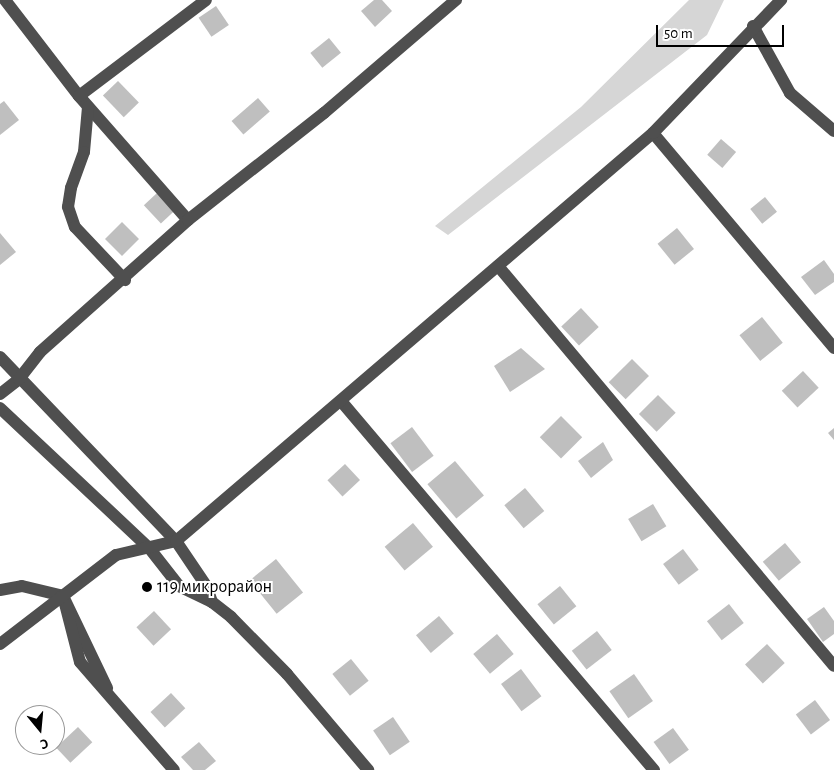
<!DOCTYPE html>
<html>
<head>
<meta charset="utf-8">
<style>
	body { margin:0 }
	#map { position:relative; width:834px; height:770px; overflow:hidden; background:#fff; font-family:"Alegreya Sans",sans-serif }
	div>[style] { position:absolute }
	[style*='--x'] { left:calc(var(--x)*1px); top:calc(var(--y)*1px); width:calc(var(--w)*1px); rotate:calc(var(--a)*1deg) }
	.green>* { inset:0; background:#d6d6d6 }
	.building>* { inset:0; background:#bfbfbf; transform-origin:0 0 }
	.minor>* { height:12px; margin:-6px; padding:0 6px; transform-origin:6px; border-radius:6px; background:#4f4f4f }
	.dots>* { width:14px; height:14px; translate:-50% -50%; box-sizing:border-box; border:2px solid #fff; border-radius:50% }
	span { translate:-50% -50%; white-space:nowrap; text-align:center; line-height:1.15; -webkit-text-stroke:4px #fff; paint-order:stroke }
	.poi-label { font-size:18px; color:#000 }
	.left { translate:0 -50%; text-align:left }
	.north { position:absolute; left:15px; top:705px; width:50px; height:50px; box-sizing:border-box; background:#fff; border:1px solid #999; border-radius:50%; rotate:163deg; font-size:14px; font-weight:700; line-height:20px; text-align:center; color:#000 }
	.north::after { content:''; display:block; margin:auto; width:18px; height:22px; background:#000; clip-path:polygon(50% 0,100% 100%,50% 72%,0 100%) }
	.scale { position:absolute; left:656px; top:25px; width:128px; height:22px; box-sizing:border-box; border:2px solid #000; border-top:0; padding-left:6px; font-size:15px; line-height:18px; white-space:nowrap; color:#000; -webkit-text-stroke:4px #fff; paint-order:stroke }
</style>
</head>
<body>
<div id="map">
	<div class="green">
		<i style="clip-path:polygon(689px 0,724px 0,707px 35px,448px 235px,435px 226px,581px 107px)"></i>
	</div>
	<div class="building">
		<i style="clip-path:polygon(374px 0,382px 0,392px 11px,375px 27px,361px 11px)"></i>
		<i style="left:216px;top:6px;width:23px;height:21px;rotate:56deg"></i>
		<i style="left:329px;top:38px;width:19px;height:24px;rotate:51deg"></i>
		<i style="left:118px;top:81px;width:30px;height:21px;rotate:46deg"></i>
		<i style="left:258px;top:98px;width:18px;height:35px;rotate:49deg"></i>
		<i style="clip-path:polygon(4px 101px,19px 120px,0 135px,0 104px)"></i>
		<i style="left:721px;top:139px;width:20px;height:21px;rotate:41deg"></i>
		<i style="left:157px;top:193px;width:25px;height:18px;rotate:47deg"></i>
		<i style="left:765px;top:197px;width:19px;height:19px;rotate:51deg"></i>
		<i style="left:122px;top:222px;width:24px;height:24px;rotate:45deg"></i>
		<i style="left:677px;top:228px;width:27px;height:25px;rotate:51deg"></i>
		<i style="clip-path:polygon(0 233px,16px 252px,0 265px)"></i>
		<i style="clip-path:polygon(824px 260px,834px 274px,834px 282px,815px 295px,801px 277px)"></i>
		<i style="left:581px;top:308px;width:26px;height:27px;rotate:47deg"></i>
		<i style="left:762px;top:317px;width:33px;height:29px;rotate:51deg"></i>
		<i style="clip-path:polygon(521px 348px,545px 369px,510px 392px,494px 366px)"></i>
		<i style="left:632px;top:359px;width:24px;height:33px;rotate:45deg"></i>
		<i style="left:803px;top:371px;width:23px;height:29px;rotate:47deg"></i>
		<i style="left:658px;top:395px;width:25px;height:27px;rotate:45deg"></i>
		<i style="left:561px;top:416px;width:30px;height:30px;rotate:45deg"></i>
		<i style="left:412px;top:427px;width:36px;height:27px;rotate:53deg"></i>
		<i style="clip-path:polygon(834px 428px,834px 440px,828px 433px)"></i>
		<i style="clip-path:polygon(603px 442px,613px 460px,591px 478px,578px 461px)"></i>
		<i style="left:455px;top:461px;width:45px;height:36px;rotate:50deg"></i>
		<i style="left:345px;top:464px;width:22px;height:24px;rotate:47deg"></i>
		<i style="left:525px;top:488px;width:30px;height:27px;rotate:50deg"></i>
		<i style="left:653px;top:504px;width:26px;height:29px;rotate:59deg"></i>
		<i style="left:413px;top:523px;width:31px;height:37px;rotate:50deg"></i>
		<i style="left:785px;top:543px;width:25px;height:29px;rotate:50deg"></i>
		<i style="left:683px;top:549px;width:26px;height:25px;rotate:53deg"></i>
		<i style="left:276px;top:559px;width:43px;height:34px;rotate:51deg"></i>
		<i style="left:560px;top:586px;width:26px;height:29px;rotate:51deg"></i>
		<i style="left:729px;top:604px;width:24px;height:28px;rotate:52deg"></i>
		<i style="clip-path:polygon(824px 607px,834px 621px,834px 634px,823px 642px,807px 619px)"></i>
		<i style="left:154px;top:611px;width:25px;height:24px;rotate:47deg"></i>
		<i style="left:439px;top:616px;width:23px;height:30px;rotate:50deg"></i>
		<i style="left:597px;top:631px;width:24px;height:32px;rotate:52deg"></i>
		<i style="left:497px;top:634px;width:26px;height:31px;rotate:50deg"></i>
		<i style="left:767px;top:644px;width:26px;height:30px;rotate:47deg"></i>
		<i style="left:351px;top:659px;width:28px;height:24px;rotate:51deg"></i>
		<i style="left:521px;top:669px;width:34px;height:25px;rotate:53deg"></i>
		<i style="left:634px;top:674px;width:33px;height:30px;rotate:55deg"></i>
		<i style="left:171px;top:693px;width:21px;height:28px;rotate:47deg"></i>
		<i style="left:815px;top:700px;width:25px;height:24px;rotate:53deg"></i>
		<i style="left:393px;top:717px;width:30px;height:24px;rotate:56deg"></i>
		<i style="left:78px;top:727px;width:21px;height:30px;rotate:47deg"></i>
		<i style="left:673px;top:728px;width:27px;height:24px;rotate:54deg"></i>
		<i style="clip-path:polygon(199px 742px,216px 761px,205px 770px,193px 770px,181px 757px)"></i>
	</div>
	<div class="minor">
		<i style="--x:5;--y:0;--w:121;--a:52.4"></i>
		<i style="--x:79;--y:96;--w:165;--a:48.7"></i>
		<i style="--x:753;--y:26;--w:77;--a:61.1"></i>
		<i style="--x:790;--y:93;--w:58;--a:40.8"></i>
		<i style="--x:79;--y:96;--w:159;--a:-37.1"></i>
		<i style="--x:88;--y:107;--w:45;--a:95.1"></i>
		<i style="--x:84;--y:152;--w:38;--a:110"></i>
		<i style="--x:71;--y:188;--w:19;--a:99"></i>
		<i style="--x:68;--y:207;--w:21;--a:71"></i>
		<i style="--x:75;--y:227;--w:73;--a:46.7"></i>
		<i style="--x:653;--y:133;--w:281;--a:49.9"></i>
		<i style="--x:498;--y:266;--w:522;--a:49.97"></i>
		<i style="--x:0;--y:357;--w:255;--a:46.3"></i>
		<i style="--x:176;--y:541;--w:55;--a:56"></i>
		<i style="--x:207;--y:587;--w:16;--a:72"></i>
		<i style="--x:0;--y:394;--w:24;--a:-38"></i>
		<i style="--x:19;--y:379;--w:34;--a:-52"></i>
		<i style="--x:40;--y:352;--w:198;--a:-41.7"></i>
		<i style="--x:188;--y:220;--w:173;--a:-38.2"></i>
		<i style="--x:324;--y:113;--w:174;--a:-40.6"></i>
		<i style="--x:341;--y:401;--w:484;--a:49.7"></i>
		<i style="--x:0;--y:408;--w:206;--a:43.2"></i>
		<i style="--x:150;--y:549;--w:47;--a:51.9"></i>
		<i style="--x:179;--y:586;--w:37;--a:26"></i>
		<i style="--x:212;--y:602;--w:24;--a:38"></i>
		<i style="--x:231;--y:617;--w:80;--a:45.5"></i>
		<i style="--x:287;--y:674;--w:126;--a:49.8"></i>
		<i style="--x:0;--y:590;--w:22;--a:-10"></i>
		<i style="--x:22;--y:586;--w:42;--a:13.7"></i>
		<i style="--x:63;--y:596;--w:102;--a:64.4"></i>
		<i style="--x:63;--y:596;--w:68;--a:75.6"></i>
		<i style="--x:80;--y:662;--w:143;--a:49"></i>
		<i style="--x:0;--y:644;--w:146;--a:-37.5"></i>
		<i style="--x:116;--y:555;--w:62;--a:-13.1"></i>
		<i style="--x:176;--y:541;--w:628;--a:-40.54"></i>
		<i style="--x:653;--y:133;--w:185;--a:-46.1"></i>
	</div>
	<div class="dots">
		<i style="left:147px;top:587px;background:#000"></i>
	</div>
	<div class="poi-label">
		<span class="left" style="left:157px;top:587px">119 микрорайон</span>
	</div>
	<div class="north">С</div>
	<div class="scale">50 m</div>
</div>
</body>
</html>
